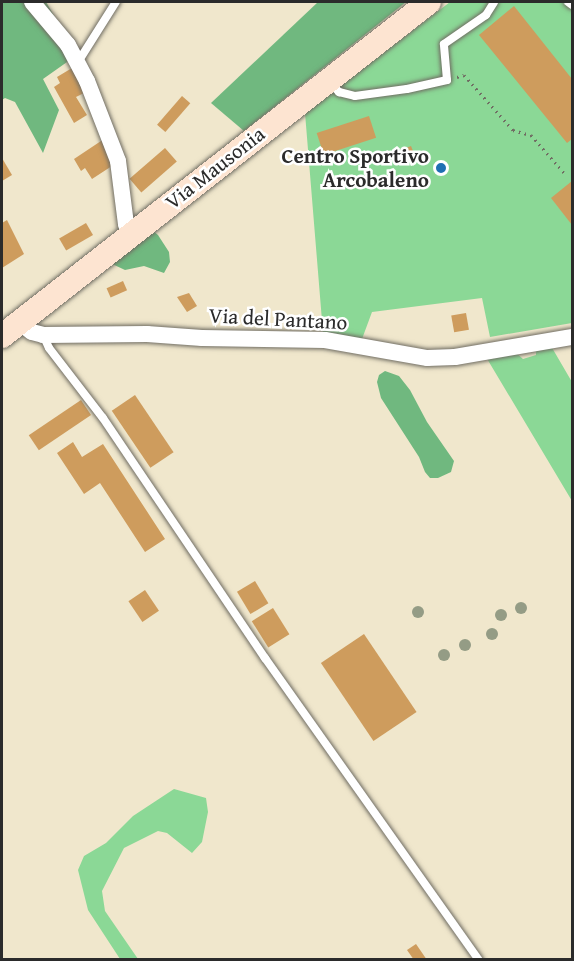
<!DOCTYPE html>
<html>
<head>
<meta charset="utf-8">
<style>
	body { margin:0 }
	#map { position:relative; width:574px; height:961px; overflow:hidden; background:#f0e7cc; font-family:"Gentium Book Plus",serif }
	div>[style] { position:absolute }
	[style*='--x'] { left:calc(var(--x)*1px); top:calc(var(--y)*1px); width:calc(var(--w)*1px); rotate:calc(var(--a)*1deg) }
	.green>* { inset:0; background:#8bd896 }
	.forest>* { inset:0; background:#70b87f }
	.building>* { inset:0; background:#ce9c5d; transform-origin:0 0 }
	.path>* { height:3px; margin-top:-1.5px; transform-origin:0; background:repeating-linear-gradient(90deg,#706d63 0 1.5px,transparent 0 6px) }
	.roads { filter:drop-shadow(0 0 2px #706d63) drop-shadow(0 0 2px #706d63) }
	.service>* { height:8px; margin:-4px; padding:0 4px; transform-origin:4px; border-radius:4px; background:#fff }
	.minor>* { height:16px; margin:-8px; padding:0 8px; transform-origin:8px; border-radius:8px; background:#fff }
	.secondary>* { height:24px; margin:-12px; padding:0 12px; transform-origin:12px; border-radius:12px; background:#fde4d1 }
	.trees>* { width:12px; height:12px; margin:-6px; border-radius:50%; background:#949c85 }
	.dots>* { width:16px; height:16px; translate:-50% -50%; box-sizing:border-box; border:3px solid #fff; border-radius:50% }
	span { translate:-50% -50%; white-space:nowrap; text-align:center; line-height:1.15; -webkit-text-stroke:5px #fff; paint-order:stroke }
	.poi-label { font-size:21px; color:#2b2b2b; font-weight:700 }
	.right { translate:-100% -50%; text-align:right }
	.street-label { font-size:21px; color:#2b2b2b }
	.frame { position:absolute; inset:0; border:3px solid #2b2b2b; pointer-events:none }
</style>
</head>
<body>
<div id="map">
	<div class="green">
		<i style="clip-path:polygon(450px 2px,572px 2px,572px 323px,490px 337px,482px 298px,372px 312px,362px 339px,323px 333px,305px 113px)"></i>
		<i style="clip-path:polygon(551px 346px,572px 382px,572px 501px,486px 357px,515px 352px,523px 359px,536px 355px,536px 349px)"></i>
		<i style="clip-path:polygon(174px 789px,206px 798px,208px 812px,202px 842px,192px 853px,167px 833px,158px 831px,124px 848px,102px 891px,105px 911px,138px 959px,120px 959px,88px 910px,78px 870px,84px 856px,106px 843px,133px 816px)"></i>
	</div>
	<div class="forest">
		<i style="clip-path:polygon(2px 2px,46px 2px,77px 55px,43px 79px,59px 110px,43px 153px,15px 102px,5px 98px,2px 100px)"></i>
		<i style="clip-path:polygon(318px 2px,406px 2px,244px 131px,211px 103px)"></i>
		<i style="clip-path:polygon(152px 230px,158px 235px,169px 252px,170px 262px,164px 273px,144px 266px,125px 270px,110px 263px)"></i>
		<i style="clip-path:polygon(385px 371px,399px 376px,410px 390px,427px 422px,454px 461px,451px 472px,438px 478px,430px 478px,425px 472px,419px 457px,381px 398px,377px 382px,379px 375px)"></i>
	</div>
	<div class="building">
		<i style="clip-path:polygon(514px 6px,572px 79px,572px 139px,567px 143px,479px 35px)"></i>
		<i style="clip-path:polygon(72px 68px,86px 92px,76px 97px,87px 115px,74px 123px,54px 87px,60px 83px,57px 77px)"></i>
		<i style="left:182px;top:96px;width:11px;height:38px;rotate:41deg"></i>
		<i style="left:369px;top:116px;width:23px;height:55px;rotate:72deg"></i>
		<i style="clip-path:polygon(104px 139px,115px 164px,92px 179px,85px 168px,81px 171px,74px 159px)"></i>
		<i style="left:411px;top:146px;width:11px;height:11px;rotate:68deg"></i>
		<i style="left:165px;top:148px;width:18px;height:47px;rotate:49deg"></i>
		<i style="clip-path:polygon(2px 158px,12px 175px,2px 181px)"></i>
		<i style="clip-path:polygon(572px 181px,572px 225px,551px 198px)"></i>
		<i style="clip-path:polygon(7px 220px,24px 254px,2px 268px,2px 223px)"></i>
		<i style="left:86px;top:223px;width:14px;height:31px;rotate:60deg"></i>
		<i style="left:123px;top:281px;width:10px;height:18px;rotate:66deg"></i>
		<i style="clip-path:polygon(189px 293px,197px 306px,187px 312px,177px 297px)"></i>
		<i style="left:466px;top:313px;width:17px;height:15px;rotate:80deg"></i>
		<i style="left:135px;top:395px;width:69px;height:28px;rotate:56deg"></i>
		<i style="left:81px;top:400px;width:18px;height:63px;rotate:56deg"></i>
		<i style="clip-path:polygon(73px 442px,82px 457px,103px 444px,165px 539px,145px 552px,100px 483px,84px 494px,57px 453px)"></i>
		<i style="left:255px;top:581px;width:26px;height:21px;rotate:59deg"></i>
		<i style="left:145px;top:590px;width:25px;height:20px;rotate:56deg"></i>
		<i style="left:273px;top:608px;width:31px;height:25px;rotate:58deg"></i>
		<i style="left:364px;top:634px;width:94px;height:52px;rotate:56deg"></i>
		<i style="clip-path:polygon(416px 944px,427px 960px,414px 960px,407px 950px)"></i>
	</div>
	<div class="path">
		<i style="--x:457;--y:77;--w:7;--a:-16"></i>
		<i style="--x:464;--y:75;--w:74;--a:48.3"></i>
		<i style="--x:513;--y:130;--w:19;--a:16"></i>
		<i style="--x:531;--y:135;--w:53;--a:48.8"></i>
	</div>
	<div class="roads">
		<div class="service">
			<i style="--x:568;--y:2;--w:5;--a:37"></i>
			<i style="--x:78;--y:62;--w:71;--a:-57.7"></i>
			<i style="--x:330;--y:83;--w:13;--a:45"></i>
			<i style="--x:339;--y:92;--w:16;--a:14"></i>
			<i style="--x:355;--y:96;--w:52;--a:-7.7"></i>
			<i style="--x:407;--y:89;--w:41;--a:-12.7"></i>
			<i style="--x:447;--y:80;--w:36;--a:-95"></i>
			<i style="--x:444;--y:44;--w:51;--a:-34.6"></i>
			<i style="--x:486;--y:15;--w:15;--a:-58"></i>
			<i style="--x:43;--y:335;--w:14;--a:65"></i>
			<i style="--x:49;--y:348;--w:88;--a:52.4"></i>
			<i style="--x:103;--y:418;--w:290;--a:56"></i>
			<i style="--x:265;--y:658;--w:370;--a:54.7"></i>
		</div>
		<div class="minor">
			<i style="--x:32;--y:2;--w:56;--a:50.1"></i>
			<i style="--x:68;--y:45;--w:41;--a:62.2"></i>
			<i style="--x:87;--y:81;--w:86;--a:68.8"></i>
			<i style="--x:118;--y:161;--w:64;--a:82.8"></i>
			<i style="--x:126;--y:224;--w:10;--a:66"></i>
			<i style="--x:19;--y:322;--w:16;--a:38"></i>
			<i style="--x:32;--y:332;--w:11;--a:15"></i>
			<i style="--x:43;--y:335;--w:104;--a:-0.6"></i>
			<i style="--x:147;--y:334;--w:55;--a:4.2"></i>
			<i style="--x:202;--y:338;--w:123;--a:0.9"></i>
			<i style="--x:325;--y:340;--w:104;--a:10"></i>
			<i style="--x:427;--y:358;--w:28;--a:-2"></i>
			<i style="--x:455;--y:357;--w:119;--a:-9.7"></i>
		</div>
		<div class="secondary">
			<i style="--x:2;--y:336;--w:542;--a:-38.03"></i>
		</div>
	</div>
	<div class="trees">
		<i style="left:521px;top:608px"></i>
		<i style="left:418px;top:612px"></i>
		<i style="left:501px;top:615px"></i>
		<i style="left:492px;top:634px"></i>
		<i style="left:465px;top:645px"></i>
		<i style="left:444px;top:655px"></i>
	</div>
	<div class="dots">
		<i style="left:441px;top:168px;background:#1f6fb2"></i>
	</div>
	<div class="poi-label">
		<span class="right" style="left:429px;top:168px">Centro Sportivo<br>Arcobaleno</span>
	</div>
	<div class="street-label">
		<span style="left:215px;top:168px;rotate:-38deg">Via Mausonia</span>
		<span style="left:278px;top:319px;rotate:3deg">Via del Pantano</span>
	</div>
	<div class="frame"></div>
</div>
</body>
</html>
